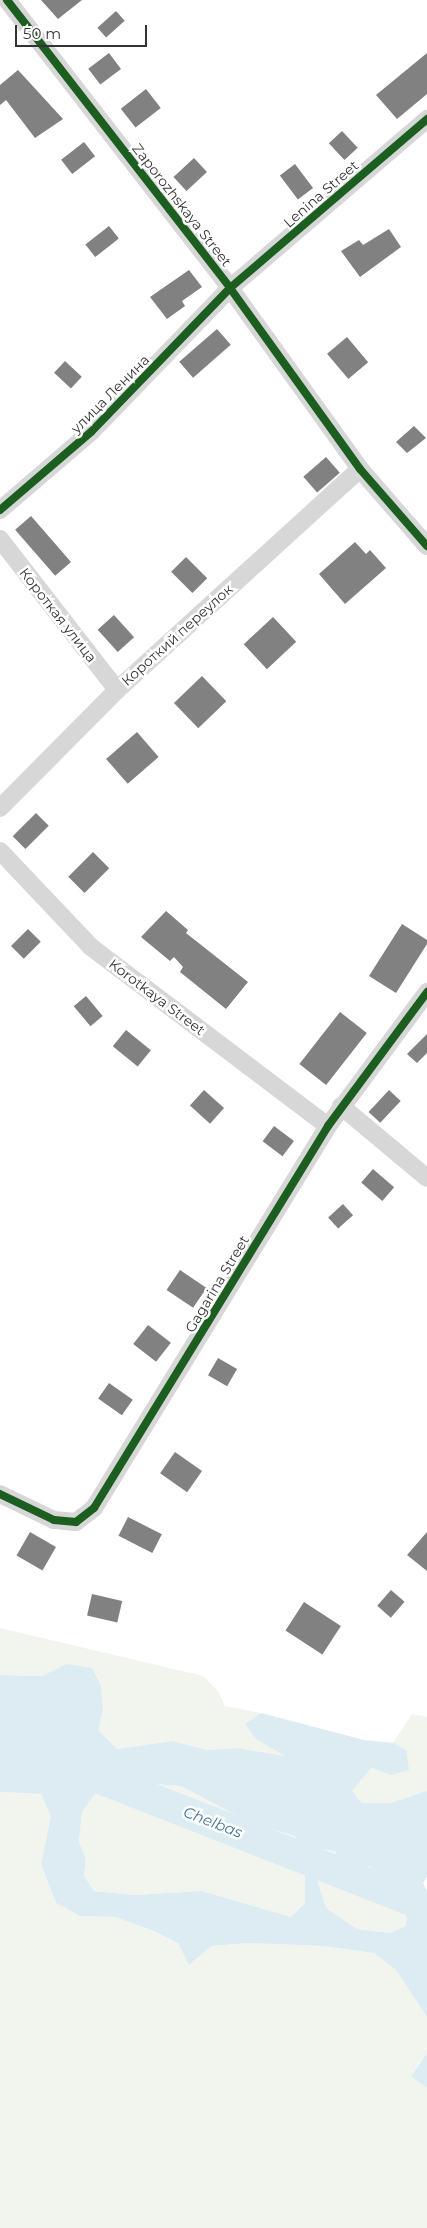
<!DOCTYPE html>
<html>
<head>
<meta charset="utf-8">
<style>
	body { margin:0 }
	#map { position:relative; width:427px; height:2228px; overflow:hidden; background:#fff; font-family:Montserrat,sans-serif }
	div>[style] { position:absolute }
	[style*='--x'] { left:calc(var(--x)*1px); top:calc(var(--y)*1px); width:calc(var(--w)*1px); rotate:calc(var(--a)*1deg) }
	.green>* { inset:0; background:#f1f5ed }
	.water>* { inset:0; background:#ddebf3 }
	.river>* { height:31px; margin:-15.5px; padding:0 15.5px; transform-origin:15.5px; border-radius:15.5px; background:#ddebf3 }
	.building>* { inset:0; background:#818181; transform-origin:0 0 }
	.minor>* { height:18px; margin:-9px; padding:0 9px; transform-origin:9px; border-radius:9px; background:#d7d7d7 }
	.cycleway>* { height:8px; margin:-4px; padding:0 4px; transform-origin:4px; border-radius:4px; background:#1b5e20 }
	span { translate:-50% -50%; white-space:nowrap; text-align:center; line-height:1.15; -webkit-text-stroke:5px #fff; paint-order:stroke }
	.street-label { font-size:14px; color:#333 }
	.water-label { font-size:15px; color:#3f7597; font-style:italic }
	.scale { position:absolute; left:15px; top:25px; width:132px; height:22px; box-sizing:border-box; border:2px solid #333; border-top:0; padding-left:6px; font-size:15px; line-height:18px; white-space:nowrap; color:#333; -webkit-text-stroke:4px #fff; paint-order:stroke }
</style>
</head>
<body>
<div id="map">
	<div class="green">
		<i style="clip-path:polygon(0 1628px,203px 1676px,218px 1691px,225px 1706px,261px 1713px,246px 1724px,287px 1756px,237px 1748px,208px 1750px,173px 1741px,117px 1749px,97px 1730px,103px 1710px,66px 1664px,42px 1676px,0 1675px)"></i>
		<i style="clip-path:polygon(412px 1714px,427px 1717px,427px 1791px,390px 1803px,362px 1803px,352px 1791px,371px 1768px,391px 1775px,406px 1750px,393px 1743px)"></i>
		<i style="clip-path:polygon(127px 1782px,181px 1786px,251px 1823px,295px 1836px,305px 1870px,305px 1903px,291px 1917px,202px 1891px,134px 1895px,94px 1891px,84px 1876px,86px 1859px,79px 1842px,82px 1812px,100px 1787px)"></i>
		<i style="clip-path:polygon(0 1792px,41px 1794px,51px 1816px,41px 1864px,56px 1903px,80px 1916px,115px 1917px,154px 1931px,178px 1943px,189px 1964px,211px 1946px,248px 1943px,323px 1946px,374px 1953px,396px 1970px,427px 2017px,427px 2053px,411px 2075px,427px 2088px,427px 2228px,0 2228px)"></i>
		<i style="clip-path:polygon(320px 1849px,335px 1851px,345px 1869px,369px 1866px,399px 1884px,407px 1905px,406px 1926px,390px 1933px,357px 1929px,326px 1908px,314px 1869px)"></i>
	</div>
	<div class="water">
		<i style="clip-path:polygon(evenodd,66px 1664px,92px 1668px,101px 1686px,103px 1710px,98px 1730px,117px 1749px,173px 1741px,207px 1750px,237px 1748px,285px 1756px,256px 1739px,245px 1724px,261px 1713px,364px 1740px,393px 1743px,406px 1750px,409px 1770px,391px 1775px,371px 1768px,352px 1791px,362px 1803px,390px 1803px,427px 1791px,427px 1877px,423px 1883px,427px 1891px,427px 2017px,396px 1970px,374px 1953px,323px 1946px,248px 1943px,211px 1946px,189px 1965px,178px 1943px,154px 1931px,115px 1917px,80px 1916px,56px 1903px,41px 1864px,51px 1816px,41px 1794px,0 1792px,0 1675px,42px 1676px,66px 1664px,127px 1782px,181px 1786px,251px 1823px,295px 1836px,305px 1870px,305px 1903px,291px 1917px,202px 1891px,134px 1895px,94px 1891px,84px 1876px,86px 1859px,79px 1842px,82px 1812px,100px 1787px,127px 1782px,66px 1664px,320px 1849px,335px 1851px,345px 1869px,369px 1866px,399px 1884px,407px 1905px,406px 1926px,390px 1933px,357px 1929px,326px 1908px,314px 1869px,320px 1849px)"></i>
		<i style="clip-path:polygon(427px 2053px,427px 2088px,411px 2076px)"></i>
	</div>
	<div class="river">
		<i style="--x:0;--y:1739;--w:458;--a:21.4"></i>
	</div>
	<div class="building">
		<i style="clip-path:polygon(41px 0,82px 0,58px 19px)"></i>
		<i style="left:116px;top:11px;width:13px;height:25px;rotate:48deg"></i>
		<i style="left:109px;top:53px;width:20px;height:26px;rotate:53deg"></i>
		<i style="clip-path:polygon(427px 53px,427px 94px,397px 119px,376px 95px)"></i>
		<i style="clip-path:polygon(18px 70px,63px 119px,35px 138px,6px 100px,0 105px,0 85px)"></i>
		<i style="left:146px;top:89px;width:24px;height:32px;rotate:52deg"></i>
		<i style="left:342px;top:131px;width:23px;height:18px;rotate:47deg"></i>
		<i style="left:84px;top:142px;width:18px;height:29px;rotate:52deg"></i>
		<i style="left:194px;top:158px;width:19px;height:28px;rotate:47deg"></i>
		<i style="left:295px;top:164px;width:30px;height:19px;rotate:53deg"></i>
		<i style="left:109px;top:226px;width:16px;height:30px;rotate:52deg"></i>
		<i style="clip-path:polygon(389px 229px,401px 247px,360px 277px,341px 251px,359px 240px,363px 245px)"></i>
		<i style="clip-path:polygon(189px 270px,202px 287px,182px 301px,185px 306px,167px 319px,150px 297px)"></i>
		<i style="left:217px;top:329px;width:21px;height:50px;rotate:49deg"></i>
		<i style="left:347px;top:337px;width:33px;height:26px;rotate:50deg"></i>
		<i style="left:65px;top:361px;width:23px;height:16px;rotate:43deg"></i>
		<i style="clip-path:polygon(414px 426px,426px 438px,407px 453px,396px 442px)"></i>
		<i style="left:326px;top:457px;width:21px;height:30px;rotate:49deg"></i>
		<i style="left:31px;top:516px;width:61px;height:21px;rotate:49deg"></i>
		<i style="clip-path:polygon(355px 542px,366px 554px,370px 550px,386px 568px,345px 604px,319px 574px)"></i>
		<i style="left:186px;top:557px;width:30px;height:21px;rotate:45deg"></i>
		<i style="left:114px;top:615px;width:30px;height:22px;rotate:48deg"></i>
		<i style="left:273px;top:617px;width:34px;height:40px;rotate:47deg"></i>
		<i style="left:202px;top:676px;width:35px;height:39px;rotate:46deg"></i>
		<i style="left:137px;top:732px;width:33px;height:41px;rotate:49deg"></i>
		<i style="left:36px;top:813px;width:18px;height:33px;rotate:45deg"></i>
		<i style="left:93px;top:852px;width:23px;height:35px;rotate:45deg"></i>
		<i style="clip-path:polygon(166px 911px,188px 930px,186px 933px,248px 982px,226px 1009px,180px 972px,183px 967px,174px 957px,170px 961px,141px 937px)"></i>
		<i style="clip-path:polygon(402px 924px,427px 940px,427px 944px,396px 993px,369px 976px)"></i>
		<i style="left:28px;top:929px;width:18px;height:24px;rotate:45deg"></i>
		<i style="left:86px;top:996px;width:26px;height:16px;rotate:50deg"></i>
		<i style="left:340px;top:1012px;width:34px;height:66px;rotate:38deg"></i>
		<i style="left:126px;top:1030px;width:32px;height:21px;rotate:39deg"></i>
		<i style="clip-path:polygon(427px 1034px,427px 1053px,417px 1063px,407px 1054px)"></i>
		<i style="left:204px;top:1090px;width:27px;height:21px;rotate:42deg"></i>
		<i style="left:389px;top:1090px;width:16px;height:30px;rotate:43deg"></i>
		<i style="left:274px;top:1126px;width:25px;height:19px;rotate:37deg"></i>
		<i style="left:373px;top:1169px;width:28px;height:18px;rotate:41deg"></i>
		<i style="left:343px;top:1204px;width:15px;height:20px;rotate:48deg"></i>
		<i style="left:180px;top:1270px;width:32px;height:24px;rotate:34deg"></i>
		<i style="left:148px;top:1325px;width:29px;height:24px;rotate:38deg"></i>
		<i style="left:218px;top:1358px;width:22px;height:20px;rotate:30deg"></i>
		<i style="left:109px;top:1383px;width:29px;height:19px;rotate:35deg"></i>
		<i style="left:175px;top:1452px;width:33px;height:26px;rotate:35deg"></i>
		<i style="left:128px;top:1517px;width:38px;height:21px;rotate:27deg"></i>
		<i style="left:30px;top:1532px;width:30px;height:27px;rotate:30deg"></i>
		<i style="clip-path:polygon(427px 1532px,427px 1571px,407px 1555px)"></i>
		<i style="left:391px;top:1590px;width:18px;height:21px;rotate:41deg"></i>
		<i style="left:92px;top:1594px;width:31px;height:22px;rotate:13deg"></i>
		<i style="left:304px;top:1602px;width:44px;height:34px;rotate:33deg"></i>
	</div>
	<div class="minor">
		<i style="--x:7;--y:0;--w:364;--a:52.2"></i>
		<i style="--x:230;--y:288;--w:223;--a:54.3"></i>
		<i style="--x:360;--y:469;--w:102;--a:49"></i>
		<i style="--x:0;--y:510;--w:120;--a:-40.6"></i>
		<i style="--x:91;--y:432;--w:200;--a:-46"></i>
		<i style="--x:230;--y:288;--w:260;--a:-40.6"></i>
		<i style="--x:0;--y:539;--w:191;--a:52.2"></i>
		<i style="--x:0;--y:808;--w:166;--a:-45.2"></i>
		<i style="--x:117;--y:690;--w:328;--a:-42.3"></i>
		<i style="--x:0;--y:851;--w:132;--a:46.5"></i>
		<i style="--x:91;--y:947;--w:297;--a:37.1"></i>
		<i style="--x:341;--y:1106;--w:112;--a:39.9"></i>
		<i style="--x:0;--y:1494;--w:60;--a:25.7"></i>
		<i style="--x:54;--y:1520;--w:22;--a:5"></i>
		<i style="--x:76;--y:1522;--w:23;--a:-38"></i>
		<i style="--x:94;--y:1508;--w:448;--a:-58.5"></i>
		<i style="--x:328;--y:1126;--w:167;--a:-53.5"></i>
	</div>
	<div class="cycleway">
		<i style="--x:7;--y:0;--w:364;--a:52.2"></i>
		<i style="--x:230;--y:288;--w:223;--a:54.3"></i>
		<i style="--x:360;--y:469;--w:102;--a:49"></i>
		<i style="--x:0;--y:510;--w:120;--a:-40.6"></i>
		<i style="--x:91;--y:432;--w:200;--a:-46"></i>
		<i style="--x:230;--y:288;--w:260;--a:-40.6"></i>
		<i style="--x:0;--y:1494;--w:60;--a:25.7"></i>
		<i style="--x:54;--y:1520;--w:22;--a:5"></i>
		<i style="--x:76;--y:1522;--w:23;--a:-38"></i>
		<i style="--x:94;--y:1508;--w:448;--a:-58.5"></i>
		<i style="--x:328;--y:1126;--w:167;--a:-53.5"></i>
	</div>
	<div class="street-label">
		<span style="left:321px;top:194px;rotate:-41deg">Lenina Street</span>
		<span style="left:182px;top:205px;rotate:52deg">Zaporozhskaya Street</span>
		<span style="left:110px;top:394px;rotate:-45deg">улица Ленина</span>
		<span style="left:58px;top:615px;rotate:52deg">Короткая улица</span>
		<span style="left:177px;top:635px;rotate:-42deg">Короткий переулок</span>
		<span style="left:157px;top:997px;rotate:37deg">Korotkaya Street</span>
		<span style="left:217px;top:1284px;rotate:-59deg">Gagarina Street</span>
	</div>
	<div class="water-label">
		<span style="left:213px;top:1822px;rotate:21deg">Chelbas</span>
	</div>
	<div class="scale">50 m</div>
</div>
</body>
</html>
